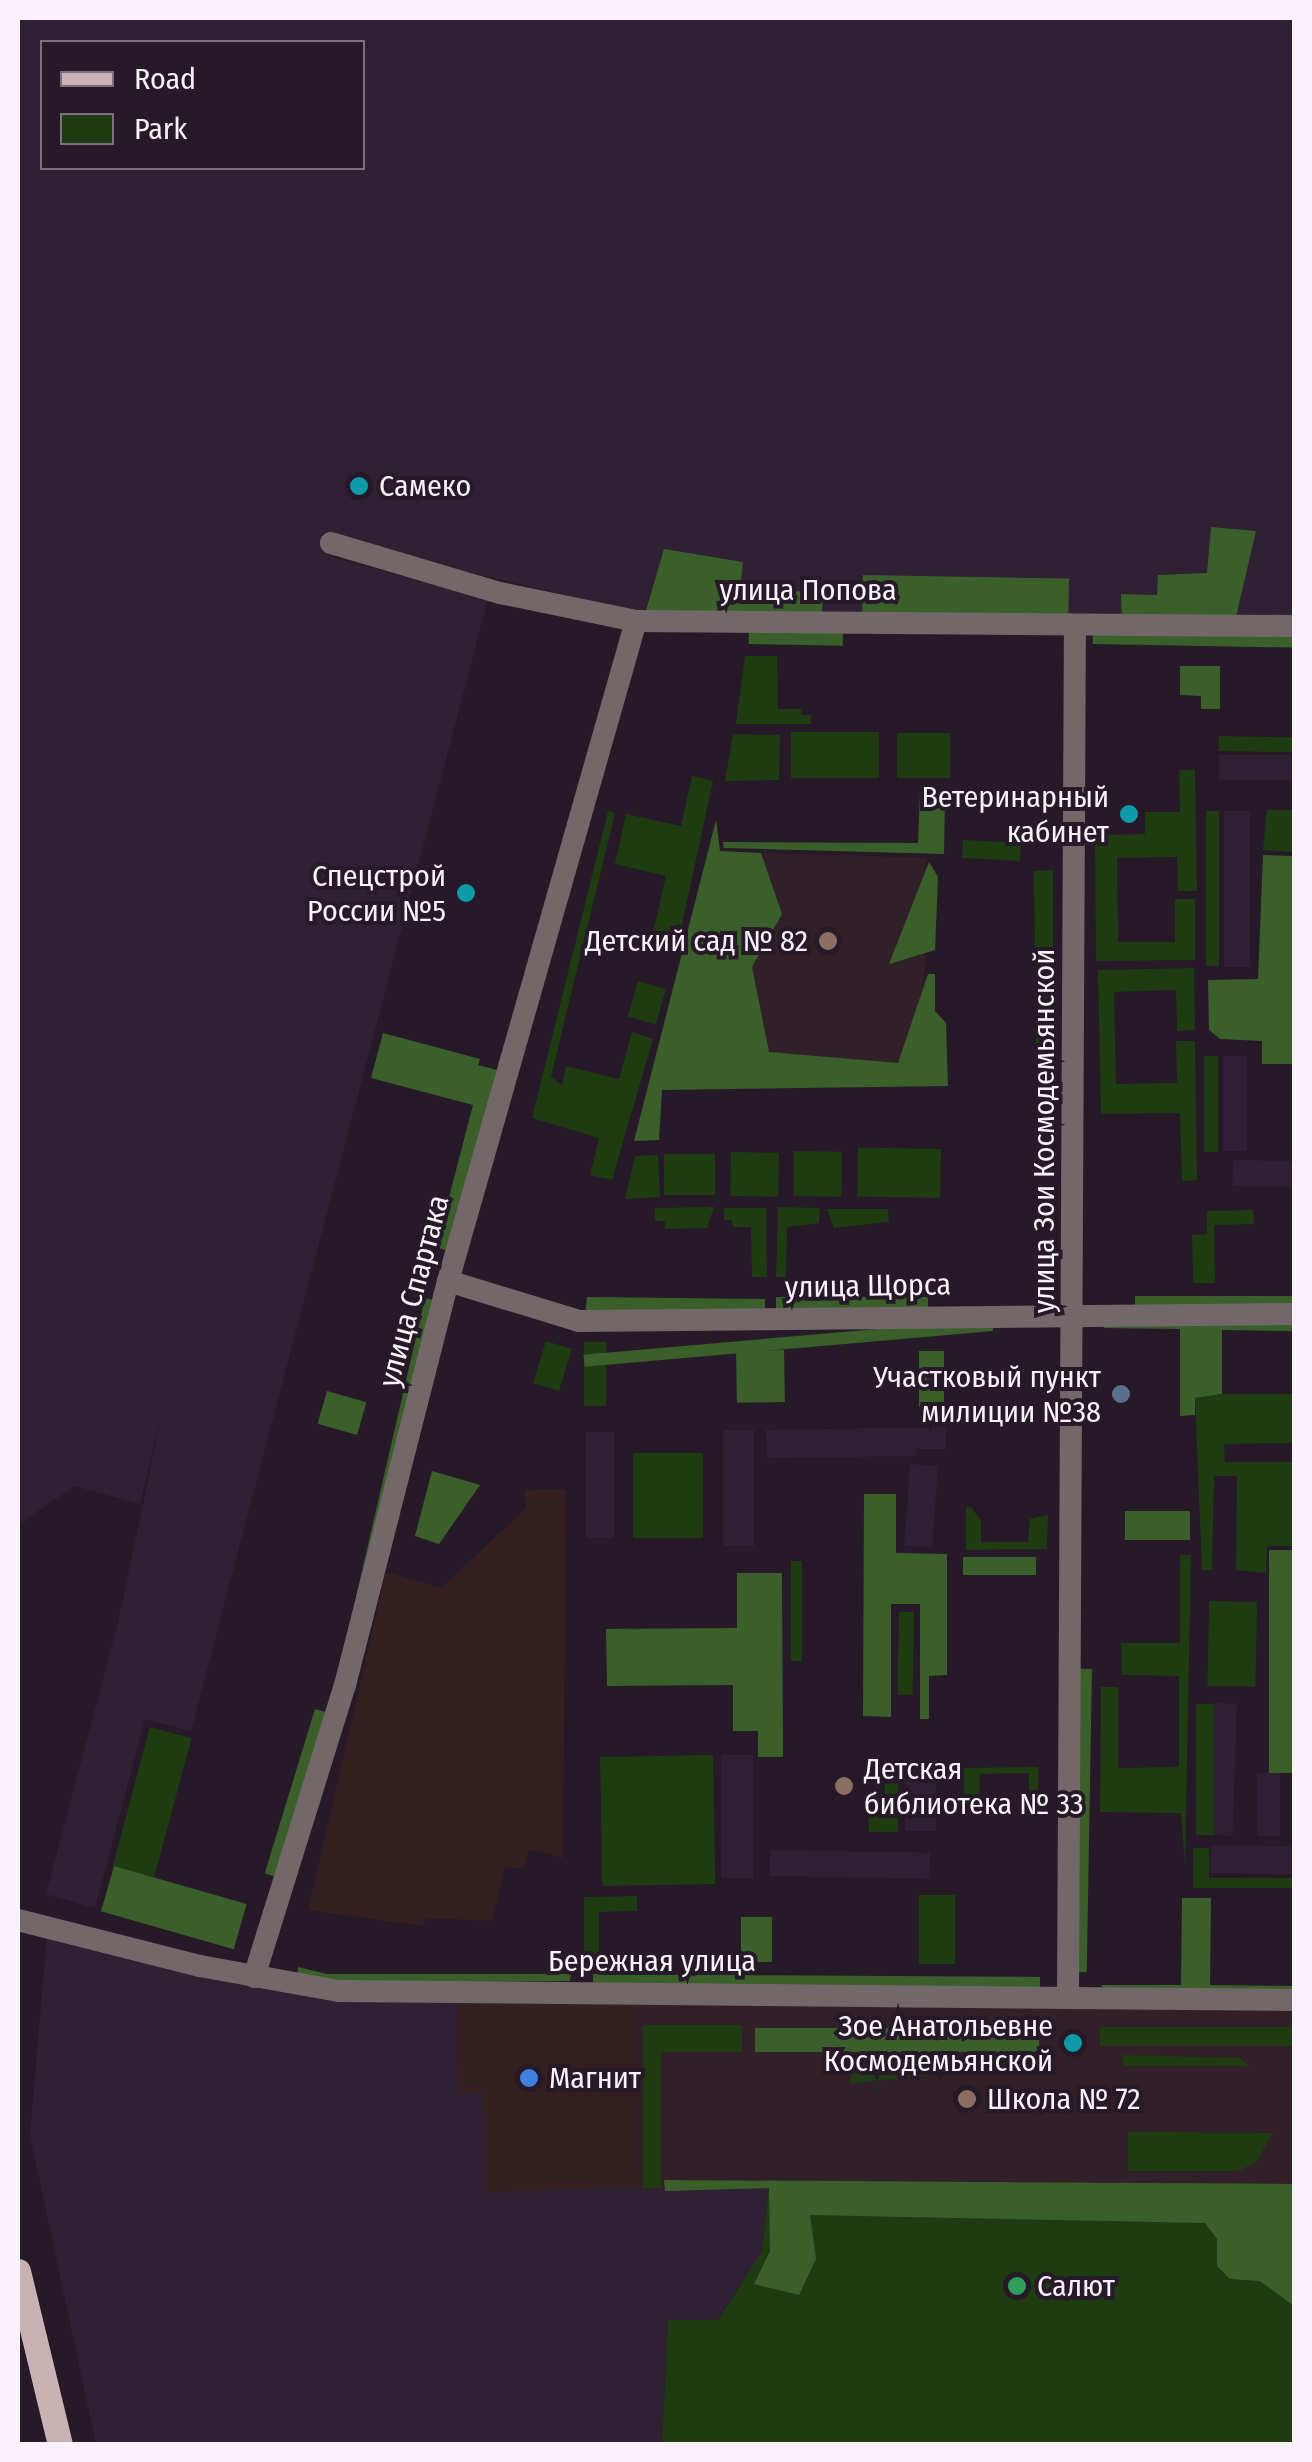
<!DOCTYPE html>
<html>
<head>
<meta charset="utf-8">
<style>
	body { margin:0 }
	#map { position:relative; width:1312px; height:2462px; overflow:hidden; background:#261a28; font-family:"Fira Sans Condensed",sans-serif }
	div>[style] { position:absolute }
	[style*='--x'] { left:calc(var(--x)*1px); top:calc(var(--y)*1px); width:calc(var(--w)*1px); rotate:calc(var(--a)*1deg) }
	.commercial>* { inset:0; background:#342020 }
	.built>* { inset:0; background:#302033; transform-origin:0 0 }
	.education>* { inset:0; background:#322028 }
	.green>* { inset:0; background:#1e3b11; transform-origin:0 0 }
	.forest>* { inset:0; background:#3b5f2b; transform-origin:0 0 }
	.minor>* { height:22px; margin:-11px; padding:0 11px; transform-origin:11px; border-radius:11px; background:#736869 }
	.major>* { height:25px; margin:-12.5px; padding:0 12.5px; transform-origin:12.5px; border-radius:12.5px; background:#c9b2b4 }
	.dots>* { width:28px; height:28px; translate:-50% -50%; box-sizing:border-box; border:5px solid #261a28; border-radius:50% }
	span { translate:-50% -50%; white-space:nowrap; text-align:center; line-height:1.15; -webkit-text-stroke:8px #261a28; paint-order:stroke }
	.poi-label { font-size:30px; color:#faf1fb }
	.left { translate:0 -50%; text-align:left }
	.right { translate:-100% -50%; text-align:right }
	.street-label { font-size:30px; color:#faf1fb }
	.frame { position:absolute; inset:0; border:20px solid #faf1fb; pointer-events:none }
	.legend { position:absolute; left:40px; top:40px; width:325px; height:130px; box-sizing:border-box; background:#261a28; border:2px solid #7b707c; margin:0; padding:12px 18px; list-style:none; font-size:30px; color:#faf1fb }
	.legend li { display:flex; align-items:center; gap:20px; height:50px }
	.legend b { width:50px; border:2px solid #7b707c }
</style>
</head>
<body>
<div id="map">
	<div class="commercial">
		<i style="clip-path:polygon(566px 1489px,563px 1858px,529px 1849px,524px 1869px,505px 1867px,492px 1921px,426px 1918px,423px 1926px,308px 1910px,386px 1572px,441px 1588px,526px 1508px,525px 1490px)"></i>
		<i style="clip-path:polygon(458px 1998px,638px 1999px,640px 2190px,483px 2192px,483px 2094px,459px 2095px)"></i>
	</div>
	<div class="built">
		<i style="clip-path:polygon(evenodd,18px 18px,1294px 18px,1294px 617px,645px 614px,335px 540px,334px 558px,488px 599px,191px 1731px,145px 1719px,95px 1908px,46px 1894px,118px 1623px,162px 1413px,140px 1504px,74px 1486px,18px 1525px,18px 18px,42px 42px,362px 42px,362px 168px,42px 168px,42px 42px)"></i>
		<i style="left:1219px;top:755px;width:75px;height:25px"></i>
		<i style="left:1224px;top:811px;width:26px;height:156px"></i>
		<i style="left:1223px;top:1056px;width:24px;height:95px"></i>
		<i style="left:1233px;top:1160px;width:61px;height:26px;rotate:1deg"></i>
		<i style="clip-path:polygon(946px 1427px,946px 1449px,916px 1449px,917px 1456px,767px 1458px,766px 1430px)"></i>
		<i style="left:723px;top:1430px;width:31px;height:116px"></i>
		<i style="left:586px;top:1432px;width:28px;height:106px"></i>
		<i style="left:910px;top:1464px;width:28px;height:82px;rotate:4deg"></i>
		<i style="left:1214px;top:1703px;width:23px;height:132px;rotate:2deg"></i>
		<i style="left:721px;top:1755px;width:32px;height:123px"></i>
		<i style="left:905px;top:1765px;width:31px;height:66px"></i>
		<i style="left:1257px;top:1773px;width:23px;height:63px"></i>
		<i style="left:1211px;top:1845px;width:83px;height:28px;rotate:1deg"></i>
		<i style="left:770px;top:1850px;width:160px;height:26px;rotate:1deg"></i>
		<i style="clip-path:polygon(47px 1936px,458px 1998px,459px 2094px,483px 2093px,484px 2192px,769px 2184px,762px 2251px,717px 2320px,668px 2321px,662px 2444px,96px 2444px,30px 2135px)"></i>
	</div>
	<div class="education">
		<i style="clip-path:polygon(764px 853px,926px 858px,924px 1071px,702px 1064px,756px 913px)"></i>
		<i style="clip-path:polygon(638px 1999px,1294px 2007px,1294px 2203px,769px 2184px,640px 2190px)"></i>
	</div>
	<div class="green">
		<i style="clip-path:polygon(745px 656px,777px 656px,778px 709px,801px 709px,801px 715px,811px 715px,811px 724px,736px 724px)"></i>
		<i style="left:879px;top:732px;width:46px;height:88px;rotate:90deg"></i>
		<i style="left:897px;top:733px;width:53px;height:45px"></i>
		<i style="clip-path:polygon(733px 734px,780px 735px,779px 780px,725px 781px)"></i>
		<i style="left:1219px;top:736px;width:75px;height:15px;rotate:1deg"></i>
		<i style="clip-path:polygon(1179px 770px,1195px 770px,1197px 891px,1178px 891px,1177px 857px,1117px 858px,1118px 942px,1175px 942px,1175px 899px,1195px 899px,1195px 960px,1096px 961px,1095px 835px,1145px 834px,1145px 812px,1180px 812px)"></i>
		<i style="clip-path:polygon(692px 776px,713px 781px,679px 938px,653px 932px,666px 876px,615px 864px,626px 814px,681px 826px)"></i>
		<i style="clip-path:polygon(1267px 810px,1294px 810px,1294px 852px,1263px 850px)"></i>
		<i style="clip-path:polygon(608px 811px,615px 813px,551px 1077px,562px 1085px,566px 1066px,619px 1079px,632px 1032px,653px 1039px,612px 1180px,590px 1175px,599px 1138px,532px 1118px)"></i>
		<i style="left:1206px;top:811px;width:13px;height:155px"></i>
		<i style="left:1021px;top:843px;width:18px;height:58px;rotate:93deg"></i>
		<i style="clip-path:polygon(1053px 870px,1053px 1065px,1045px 1065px,1036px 1044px,1034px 871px)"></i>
		<i style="clip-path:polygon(1194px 968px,1195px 1030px,1177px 1031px,1176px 990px,1114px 992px,1116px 1084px,1177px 1083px,1176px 1041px,1195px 1041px,1197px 1180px,1182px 1181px,1180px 1113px,1101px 1114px,1098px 970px)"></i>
		<i style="left:638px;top:981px;width:29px;height:37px;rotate:16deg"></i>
		<i style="left:1204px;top:1056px;width:14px;height:96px"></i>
		<i style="left:941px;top:1149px;width:49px;height:83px;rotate:91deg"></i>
		<i style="left:794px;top:1151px;width:48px;height:45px;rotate:1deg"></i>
		<i style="left:731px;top:1152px;width:48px;height:44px;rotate:1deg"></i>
		<i style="left:664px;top:1154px;width:51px;height:41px"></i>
		<i style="clip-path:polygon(658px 1155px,660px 1197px,625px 1199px,635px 1156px)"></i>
		<i style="clip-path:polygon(714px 1207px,707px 1228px,665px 1229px,665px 1221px,655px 1221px,655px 1208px)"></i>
		<i style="clip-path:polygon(778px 1207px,820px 1208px,819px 1223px,787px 1227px,786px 1277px,776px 1277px)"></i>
		<i style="clip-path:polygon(724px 1208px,766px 1208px,767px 1277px,752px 1277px,751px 1227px,733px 1227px,732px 1220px,724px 1220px)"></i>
		<i style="clip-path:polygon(827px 1209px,888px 1209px,889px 1222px,834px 1228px)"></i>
		<i style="clip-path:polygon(1253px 1210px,1254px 1224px,1214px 1225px,1215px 1283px,1193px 1283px,1192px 1235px,1207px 1234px,1207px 1211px)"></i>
		<i style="left:546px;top:1341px;width:27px;height:44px;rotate:17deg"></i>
		<i style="left:584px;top:1342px;width:22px;height:64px"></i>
		<i style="clip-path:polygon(1222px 1394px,1294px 1394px,1294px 1443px,1224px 1444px,1225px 1462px,1294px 1462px,1294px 1546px,1267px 1546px,1266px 1573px,1236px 1570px,1237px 1476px,1214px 1476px,1212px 1570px,1202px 1570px,1195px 1398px)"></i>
		<i style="left:633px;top:1453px;width:70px;height:85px"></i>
		<i style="clip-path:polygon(971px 1507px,981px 1521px,981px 1542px,1028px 1542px,1030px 1519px,1048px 1515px,1047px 1549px,966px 1550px,966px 1508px)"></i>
		<i style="clip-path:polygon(1180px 1555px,1191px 1555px,1185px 1864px,1181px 1813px,1100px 1812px,1101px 1687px,1118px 1687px,1118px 1768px,1179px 1767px,1179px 1676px,1122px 1675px,1121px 1643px,1180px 1643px)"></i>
		<i style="left:802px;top:1561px;width:100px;height:11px;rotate:90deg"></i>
		<i style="left:1209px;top:1601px;width:48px;height:85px;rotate:1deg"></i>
		<i style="left:914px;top:1612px;width:83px;height:15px;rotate:91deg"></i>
		<i style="left:1196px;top:1704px;width:18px;height:131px"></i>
		<i style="left:150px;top:1727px;width:43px;height:144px;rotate:15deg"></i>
		<i style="left:713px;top:1755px;width:129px;height:113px;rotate:89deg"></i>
		<i style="clip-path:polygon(1038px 1767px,1038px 1795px,1029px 1795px,1029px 1773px,980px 1774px,979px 1799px,964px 1799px,964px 1768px)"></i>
		<i style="clip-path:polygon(898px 1783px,898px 1832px,869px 1832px,868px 1797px,885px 1797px,885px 1784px)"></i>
		<i style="clip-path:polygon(1193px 1848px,1209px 1848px,1209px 1878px,1294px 1878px,1294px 1888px,1193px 1888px)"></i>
		<i style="left:919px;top:1895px;width:36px;height:69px"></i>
		<i style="clip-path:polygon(637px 1896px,637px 1911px,599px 1912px,599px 1961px,584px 1961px,584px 1897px)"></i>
		<i style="clip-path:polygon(643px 2025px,742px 2025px,742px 2052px,661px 2052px,661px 2188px,643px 2188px)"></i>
		<i style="left:1100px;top:2027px;width:194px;height:19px"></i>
		<i style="clip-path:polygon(1123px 2055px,1240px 2058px,1249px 2066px,1123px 2066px)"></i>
		<i style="left:1017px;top:2056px;width:10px;height:168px;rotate:84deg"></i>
		<i style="clip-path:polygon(1128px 2132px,1273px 2133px,1256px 2162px,1239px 2171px,1128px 2171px)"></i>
		<i style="clip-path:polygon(769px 2184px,1294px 2203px,1294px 2444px,662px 2444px,668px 2320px,718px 2320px,762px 2251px)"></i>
	</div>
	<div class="forest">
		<i style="clip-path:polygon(1211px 527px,1256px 531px,1235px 621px,1122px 621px,1121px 594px,1157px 595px,1158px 575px,1207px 573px)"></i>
		<i style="clip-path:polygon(664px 549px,743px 562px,740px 592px,823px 591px,822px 614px,645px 614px)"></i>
		<i style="left:863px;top:575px;width:206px;height:38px;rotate:1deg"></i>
		<i style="left:749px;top:627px;width:94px;height:17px;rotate:1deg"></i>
		<i style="left:1093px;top:630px;width:201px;height:14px;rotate:1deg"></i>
		<i style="clip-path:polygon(1180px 666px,1220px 666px,1220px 709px,1201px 709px,1201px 696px,1180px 695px)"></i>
		<i style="clip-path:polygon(920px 794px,945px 794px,944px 854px,724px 848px,723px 842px,918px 843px)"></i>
		<i style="clip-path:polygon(716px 820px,720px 851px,761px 853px,782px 914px,752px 967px,769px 1052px,898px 1063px,928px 974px,935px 974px,935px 1011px,946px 1023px,948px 1086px,662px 1090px,659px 1140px,634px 1141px)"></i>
		<i style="clip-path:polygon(1263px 855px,1294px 856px,1294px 1064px,1262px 1064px,1262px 1041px,1220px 1039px,1209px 1030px,1208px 980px,1258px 979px)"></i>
		<i style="clip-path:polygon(929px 862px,938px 877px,935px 950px,889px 964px)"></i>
		<i style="clip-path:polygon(383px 1033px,480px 1059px,478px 1065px,497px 1070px,448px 1251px,436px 1247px,473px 1105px,371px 1078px)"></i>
		<i style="left:1135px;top:1296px;width:159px;height:14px"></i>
		<i style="clip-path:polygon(587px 1297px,765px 1299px,765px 1313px,585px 1317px)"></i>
		<i style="left:928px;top:1297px;width:15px;height:152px;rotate:90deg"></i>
		<i style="left:425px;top:1298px;width:13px;height:377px;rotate:13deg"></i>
		<i style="clip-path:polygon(1104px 1318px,1294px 1320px,1294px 1331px,1222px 1330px,1222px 1394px,1195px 1398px,1195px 1415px,1180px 1416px,1180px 1329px,1104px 1328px)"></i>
		<i style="left:992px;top:1319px;width:12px;height:410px;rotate:85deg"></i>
		<i style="left:784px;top:1350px;width:52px;height:48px;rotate:89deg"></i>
		<i style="left:919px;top:1351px;width:25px;height:56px"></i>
		<i style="left:327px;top:1391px;width:41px;height:34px;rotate:16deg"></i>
		<i style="clip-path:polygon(432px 1471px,480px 1485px,439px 1544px,415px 1536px)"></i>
		<i style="clip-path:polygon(864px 1494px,896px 1494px,896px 1553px,947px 1554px,947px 1675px,929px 1676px,929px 1719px,920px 1719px,920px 1604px,891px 1604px,891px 1717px,863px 1716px)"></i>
		<i style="left:1125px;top:1511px;width:65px;height:29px"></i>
		<i style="left:1269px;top:1550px;width:25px;height:223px"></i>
		<i style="left:1036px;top:1557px;width:18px;height:73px;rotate:90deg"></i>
		<i style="clip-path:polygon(737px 1573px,782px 1573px,783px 1757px,758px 1757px,758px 1731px,733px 1731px,733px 1685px,607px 1686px,606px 1629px,737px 1628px)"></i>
		<i style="left:1092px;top:1669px;width:303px;height:18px;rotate:91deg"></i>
		<i style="left:315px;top:1709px;width:14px;height:172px;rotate:17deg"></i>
		<i style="left:114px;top:1866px;width:138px;height:47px;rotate:16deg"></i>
		<i style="clip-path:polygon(1182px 1898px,1211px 1898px,1210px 1985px,1294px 1986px,1294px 1992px,1107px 1993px,1101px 1985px,1181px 1985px)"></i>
		<i style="left:741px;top:1917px;width:31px;height:45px"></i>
		<i style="clip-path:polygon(298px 1967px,327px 1974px,571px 1974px,570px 1981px,342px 1983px,297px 1978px)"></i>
		<i style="clip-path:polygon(593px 1974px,1040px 1977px,1040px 1993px,593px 1984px)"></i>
		<i style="left:755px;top:2028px;width:284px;height:24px"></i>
		<i style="clip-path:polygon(664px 2180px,1294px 2184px,1294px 2306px,1260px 2281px,1230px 2279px,1217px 2266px,1217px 2239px,1205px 2223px,810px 2215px,816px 2259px,799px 2295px,754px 2284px,770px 2251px,769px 2188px,665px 2191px)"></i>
	</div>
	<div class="minor">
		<i style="--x:331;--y:543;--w:176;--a:16.5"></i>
		<i style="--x:500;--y:593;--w:139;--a:11.6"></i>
		<i style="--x:636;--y:621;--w:658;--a:0.44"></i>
		<i style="--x:448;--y:1281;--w:137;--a:17"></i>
		<i style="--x:579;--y:1321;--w:715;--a:-0.56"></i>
		<i style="--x:18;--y:1920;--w:188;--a:14.2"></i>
		<i style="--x:200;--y:1966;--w:141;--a:10.2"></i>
		<i style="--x:339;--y:1991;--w:955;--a:0.54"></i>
		<i style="--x:254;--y:1977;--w:306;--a:-72.7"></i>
		<i style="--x:345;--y:1685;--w:417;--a:-75.7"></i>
		<i style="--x:448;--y:1281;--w:686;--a:-74.1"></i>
		<i style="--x:1068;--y:1997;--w:1372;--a:-89.71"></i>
	</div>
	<div class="major">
		<i style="--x:18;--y:2271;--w:178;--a:76.4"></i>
	</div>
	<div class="dots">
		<i style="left:359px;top:486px;background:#0f9aa8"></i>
		<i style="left:1129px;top:814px;background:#0f9aa8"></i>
		<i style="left:466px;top:893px;background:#0f9aa8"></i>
		<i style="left:828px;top:941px;background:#8d6e63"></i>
		<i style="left:1121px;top:1394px;background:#5c6f8a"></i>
		<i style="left:844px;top:1786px;background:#8d6e63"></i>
		<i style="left:1073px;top:2043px;background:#0f9aa8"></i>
		<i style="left:529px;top:2078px;background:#3f7fe0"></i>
		<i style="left:967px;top:2099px;background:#8d6e63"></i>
		<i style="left:1017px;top:2286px;background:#2e9e5b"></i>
	</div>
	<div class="poi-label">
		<span class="left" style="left:379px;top:486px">Самеко</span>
		<span class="right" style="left:1109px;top:814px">Ветеринарный<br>кабинет</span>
		<span class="right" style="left:446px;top:893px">Спецстрой<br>России №5</span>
		<span class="right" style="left:808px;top:941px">Детский сад № 82</span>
		<span class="right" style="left:1101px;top:1394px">Участковый пункт<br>милиции №38</span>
		<span class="left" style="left:864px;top:1786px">Детская<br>библиотека № 33</span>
		<span class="right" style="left:1053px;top:2043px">Зое Анатольевне<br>Космодемьянской</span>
		<span class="left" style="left:549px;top:2078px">Магнит</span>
		<span class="left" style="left:987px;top:2099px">Школа № 72</span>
		<span class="left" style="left:1037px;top:2286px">Салют</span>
	</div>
	<div class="street-label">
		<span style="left:808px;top:590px">улица Попова</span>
		<span style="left:1044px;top:1131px;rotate:-90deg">улица Зои Космодемьянской</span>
		<span style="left:868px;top:1286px;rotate:-1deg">улица Щорса</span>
		<span style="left:414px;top:1291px;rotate:-75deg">улица Спартака</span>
		<span style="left:652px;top:1961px">Бережная улица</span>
	</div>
	<div class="frame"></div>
	<ul class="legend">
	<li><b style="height:12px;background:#c9b2b4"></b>Road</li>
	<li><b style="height:28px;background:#1e3b11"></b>Park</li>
	</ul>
</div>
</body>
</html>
